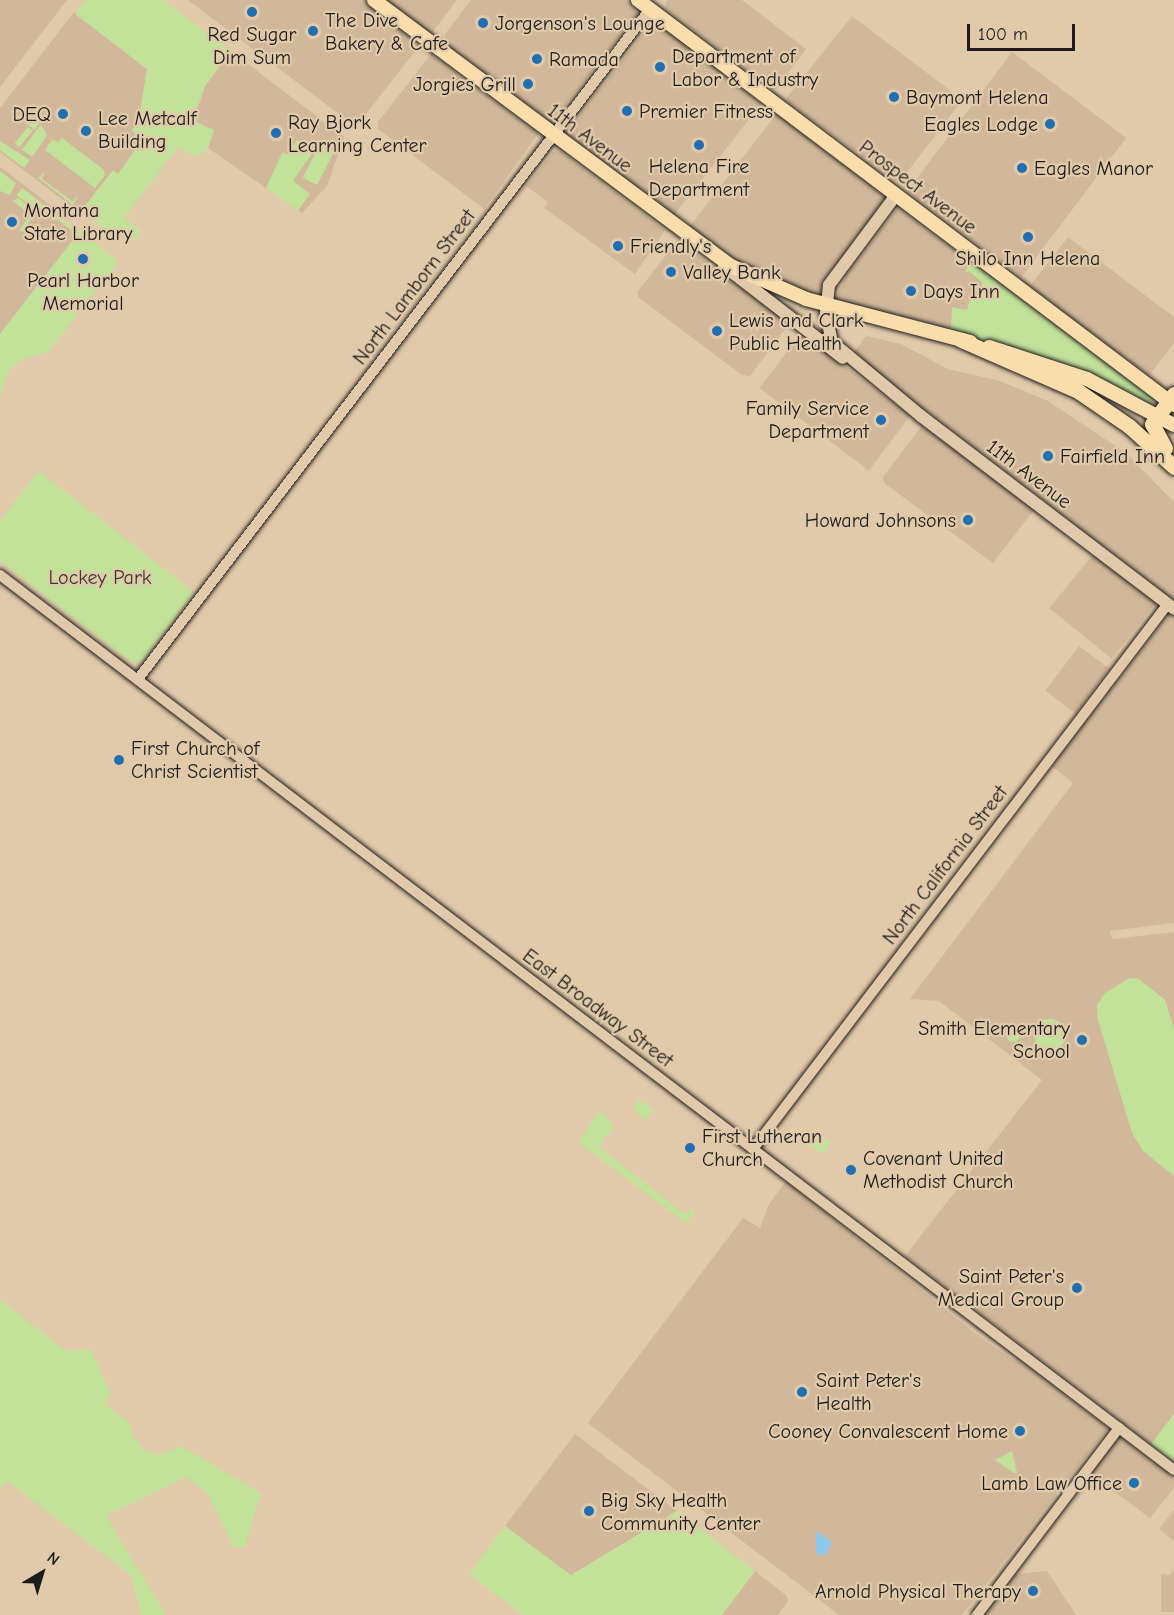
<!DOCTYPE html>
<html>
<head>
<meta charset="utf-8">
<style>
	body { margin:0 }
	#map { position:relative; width:1174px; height:1615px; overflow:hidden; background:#e1caaa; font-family:"Comic Neue",sans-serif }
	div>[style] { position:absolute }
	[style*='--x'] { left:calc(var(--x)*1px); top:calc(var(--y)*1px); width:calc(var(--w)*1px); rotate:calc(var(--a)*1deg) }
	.built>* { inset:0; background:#d2b89a; transform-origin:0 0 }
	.green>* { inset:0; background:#c2e199; transform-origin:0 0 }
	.round { border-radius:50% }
	.water>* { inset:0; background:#8cc9ec }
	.roads { filter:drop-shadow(0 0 2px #1c1c1c) drop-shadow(0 0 2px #1c1c1c) }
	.tertiary>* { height:10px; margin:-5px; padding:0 5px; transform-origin:5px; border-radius:5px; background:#e1caaa }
	.secondary>* { height:12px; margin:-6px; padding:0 6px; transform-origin:6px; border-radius:6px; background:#e1caaa }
	.trunk>* { height:14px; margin:-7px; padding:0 7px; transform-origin:7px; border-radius:7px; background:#f9deab }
	.motorway>* { height:15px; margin:-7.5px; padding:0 7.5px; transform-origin:7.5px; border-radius:7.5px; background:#f9deab }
	.dots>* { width:16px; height:16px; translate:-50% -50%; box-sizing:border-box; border:3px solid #e1caaa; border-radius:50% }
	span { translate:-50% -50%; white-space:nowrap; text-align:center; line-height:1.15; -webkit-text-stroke:4.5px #e1caaa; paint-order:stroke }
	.poi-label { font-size:20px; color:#1c1c1c }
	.left { translate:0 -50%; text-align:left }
	.right { translate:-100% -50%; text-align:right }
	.street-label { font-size:20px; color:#1c1c1c }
	.park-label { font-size:20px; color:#353a2f }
	.north { position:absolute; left:12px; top:1543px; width:60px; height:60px; -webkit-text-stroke:4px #e1caaa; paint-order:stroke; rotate:38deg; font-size:16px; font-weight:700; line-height:24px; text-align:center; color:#1c1c1c }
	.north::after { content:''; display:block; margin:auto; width:21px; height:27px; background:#1c1c1c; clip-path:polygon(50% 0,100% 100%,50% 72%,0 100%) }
	.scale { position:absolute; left:967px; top:24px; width:108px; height:27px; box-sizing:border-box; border:3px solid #1c1c1c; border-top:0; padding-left:8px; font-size:18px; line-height:21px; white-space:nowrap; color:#1c1c1c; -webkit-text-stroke:4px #e1caaa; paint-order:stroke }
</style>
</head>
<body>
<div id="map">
	<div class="built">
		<i style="clip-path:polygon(0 0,67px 0,0 87px)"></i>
		<i style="clip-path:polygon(188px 0,364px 0,419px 46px,356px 127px)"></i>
		<i style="clip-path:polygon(386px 0,457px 0,431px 34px)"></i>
		<i style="clip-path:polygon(471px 0,627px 0,638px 13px,552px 122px,446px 44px,445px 34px)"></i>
		<i style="clip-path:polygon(667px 0,742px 0,806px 49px,776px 89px,771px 89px,665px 8px)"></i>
		<i style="clip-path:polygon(74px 12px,147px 69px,138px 125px,132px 130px,139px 137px,139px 145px,118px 174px,113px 171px,80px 213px,0 152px,0 108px)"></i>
		<i style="clip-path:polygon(852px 16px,960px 98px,960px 103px,899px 183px,788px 102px,787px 97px)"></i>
		<i style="left:654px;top:20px;width:136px;height:143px;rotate:38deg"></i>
		<i style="clip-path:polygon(231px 51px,344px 137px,327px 186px,302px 213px,208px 148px,214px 130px,198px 123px,195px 118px,205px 86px)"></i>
		<i style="left:1012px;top:52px;width:143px;height:174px;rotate:37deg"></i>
		<i style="clip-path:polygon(431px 54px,538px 134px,484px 209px,378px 129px,378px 122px)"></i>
		<i style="clip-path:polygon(777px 113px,886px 198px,819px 294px,791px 287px,737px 261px,690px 226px)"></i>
		<i style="clip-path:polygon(559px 150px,665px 230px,635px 274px,544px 208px,548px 202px,526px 186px,553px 152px)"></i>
		<i style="clip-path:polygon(0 167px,58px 211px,51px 221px,56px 219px,74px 232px,73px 240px,0 334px)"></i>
		<i style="clip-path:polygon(898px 208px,991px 278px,960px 334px,836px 299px,846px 275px)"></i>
		<i style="clip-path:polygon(1068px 237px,1174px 317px,1174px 343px,1149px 376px,1030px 286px)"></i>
		<i style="clip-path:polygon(678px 240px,786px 322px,786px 328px,750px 376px,742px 375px,638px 297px,638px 291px)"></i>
		<i style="left:801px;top:333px;width:137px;height:69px;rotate:37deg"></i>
		<i style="clip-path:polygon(866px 336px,901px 344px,948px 369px,1000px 381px,1048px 401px,1126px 453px,1174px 502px,1174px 600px,853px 354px)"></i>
		<i style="clip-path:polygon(923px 424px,1034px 510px,993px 563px,884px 483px,883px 477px)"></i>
		<i style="left:1094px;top:553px;width:80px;height:71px;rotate:39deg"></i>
		<i style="clip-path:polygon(1170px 613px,1174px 616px,1174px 923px,1110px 931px,1112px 939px,1174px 932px,1174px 1414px,1151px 1444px,905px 1256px,1042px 1080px,939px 1001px,910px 999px,1073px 783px,1052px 766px)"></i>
		<i style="left:1079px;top:646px;width:38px;height:56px;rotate:37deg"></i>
		<i style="clip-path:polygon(786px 1181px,976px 1334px,1015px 1361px,1017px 1358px,1108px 1428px,962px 1615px,839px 1615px,588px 1423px,743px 1218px,760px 1228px,769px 1204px)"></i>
		<i style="clip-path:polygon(575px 1434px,677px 1511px,570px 1576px,505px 1526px)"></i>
		<i style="clip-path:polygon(1120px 1437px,1174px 1477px,1174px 1488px,1150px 1518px,1090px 1474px)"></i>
		<i style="clip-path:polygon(1174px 1510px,1174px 1541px,1159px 1529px)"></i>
		<i style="clip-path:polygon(1174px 1569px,1174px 1612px,1161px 1612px,1161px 1574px,1170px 1575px)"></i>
		<i style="clip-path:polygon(755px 1571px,787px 1596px,788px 1601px,778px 1615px,722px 1615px)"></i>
		<i style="clip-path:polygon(1047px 1571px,1076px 1615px,983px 1615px,1015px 1574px)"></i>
	</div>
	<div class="green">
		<i style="clip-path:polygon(86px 0,163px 0,231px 51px,205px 86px,195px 111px,198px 123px,214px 130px,208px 148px,197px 157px,178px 147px,124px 218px,141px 231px,134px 239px,107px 231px,81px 211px,113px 170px,118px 174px,139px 145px,139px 137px,131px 130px,138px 125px,147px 69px,75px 14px)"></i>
		<i style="left:23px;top:110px;width:21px;height:9px;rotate:37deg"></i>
		<i style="clip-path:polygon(41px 124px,47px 136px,32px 157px,22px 150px)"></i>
		<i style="left:28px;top:127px;width:6px;height:21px;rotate:39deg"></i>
		<i style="clip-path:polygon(62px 138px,104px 170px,105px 175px,95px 188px,45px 150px,52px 140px,58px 142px)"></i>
		<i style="clip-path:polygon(297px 140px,313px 152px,293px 181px,310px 194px,298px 211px,266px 188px,282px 153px,288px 154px)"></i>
		<i style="clip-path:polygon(0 141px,30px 160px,24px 168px,0 150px)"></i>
		<i style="left:320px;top:144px;width:16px;height:38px;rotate:27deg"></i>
		<i style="clip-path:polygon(0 171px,16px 183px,10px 195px,0 191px)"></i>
		<i style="clip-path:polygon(45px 171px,42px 179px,72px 201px,78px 196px,73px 205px,38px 178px)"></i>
		<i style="left:22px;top:188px;width:34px;height:9px;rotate:37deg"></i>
		<i style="clip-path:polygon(18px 198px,36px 212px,22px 232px,19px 230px,30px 215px,13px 201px)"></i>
		<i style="clip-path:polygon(56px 214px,116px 259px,117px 264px,48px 352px,21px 360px,10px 369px,0 394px,0 334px,73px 240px,74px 232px,57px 219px,51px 221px)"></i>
		<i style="clip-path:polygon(971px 263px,1154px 398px,1149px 404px,1022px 352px,951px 332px,952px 307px,967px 310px,972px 293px,977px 297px,982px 289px,982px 282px,969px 271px,964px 273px)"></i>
		<i style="clip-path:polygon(39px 471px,191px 590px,192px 595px,140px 663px,130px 661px,0 561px,0 521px)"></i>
		<i style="clip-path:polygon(1130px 978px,1139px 979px,1165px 1000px,1174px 1029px,1174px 1176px,1143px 1151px,1132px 1133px,1098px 1020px,1097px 1005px,1105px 993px)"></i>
		<i class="round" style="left:1034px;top:1019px;width:32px;height:32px"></i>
		<i class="round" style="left:1006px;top:1028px;width:14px;height:14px"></i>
		<i style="clip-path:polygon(639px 1099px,653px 1110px,645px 1121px,633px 1107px)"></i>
		<i style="clip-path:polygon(600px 1110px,614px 1126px,599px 1147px,686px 1215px,692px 1208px,696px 1211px,686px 1223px,578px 1142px)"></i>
		<i style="clip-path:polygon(809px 1135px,815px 1140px,819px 1135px,830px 1143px,822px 1153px,803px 1143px)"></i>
		<i style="clip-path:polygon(0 1300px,65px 1350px,91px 1350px,111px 1394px,104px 1403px,131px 1424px,132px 1434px,143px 1449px,157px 1455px,181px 1446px,261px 1493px,245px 1546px,234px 1548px,208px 1494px,186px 1477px,106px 1516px,166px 1615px,141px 1615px,131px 1575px,7px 1481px,0 1490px)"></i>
		<i style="clip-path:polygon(1174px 1414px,1174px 1461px,1151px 1444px)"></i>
		<i style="clip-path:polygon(1012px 1451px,1017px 1473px,1014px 1473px,995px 1460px)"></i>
		<i style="clip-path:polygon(677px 1511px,755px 1571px,722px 1615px,523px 1615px,469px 1574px,505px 1526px,571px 1575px)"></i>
	</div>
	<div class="water">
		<i style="clip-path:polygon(816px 1531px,832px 1542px,825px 1555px,816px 1554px)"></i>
	</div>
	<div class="roads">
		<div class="tertiary">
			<i style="--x:0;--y:575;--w:1476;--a:37.32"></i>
			<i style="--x:138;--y:679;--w:843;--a:-52.61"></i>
			<i style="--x:753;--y:1149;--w:684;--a:-52.73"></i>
			<i style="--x:977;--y:1615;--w:235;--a:-52.8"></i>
		</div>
		<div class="secondary">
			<i style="--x:896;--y:195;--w:112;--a:126.7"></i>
			<i style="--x:829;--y:285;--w:29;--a:96"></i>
			<i style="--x:826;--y:314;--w:29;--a:78"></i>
			<i style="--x:832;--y:342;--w:116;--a:39.7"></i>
			<i style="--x:921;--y:416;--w:318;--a:37.3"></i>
			<i style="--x:724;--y:266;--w:150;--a:37.7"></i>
		</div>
		<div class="trunk">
			<i style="--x:374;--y:0;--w:445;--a:36.7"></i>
			<i style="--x:731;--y:266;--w:82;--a:23.7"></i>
			<i style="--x:806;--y:299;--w:170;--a:14.7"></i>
			<i style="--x:638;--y:0;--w:672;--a:37.07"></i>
			<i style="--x:989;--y:347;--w:103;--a:18.1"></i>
			<i style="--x:1087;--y:379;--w:98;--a:27.9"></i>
		</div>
		<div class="motorway">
			<i style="--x:961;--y:340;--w:128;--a:23.6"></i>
			<i style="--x:1078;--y:391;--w:62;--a:34.5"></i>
			<i style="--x:1129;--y:426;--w:61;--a:42.3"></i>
			<i style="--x:1165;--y:448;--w:27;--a:-118"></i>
			<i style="--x:1152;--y:424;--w:37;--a:-54"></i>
		</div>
	</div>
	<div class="dots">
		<i style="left:252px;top:12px;background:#1f6fb2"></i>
		<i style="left:483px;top:23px;background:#1f6fb2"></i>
		<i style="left:313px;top:31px;background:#1f6fb2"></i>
		<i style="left:537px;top:59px;background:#1f6fb2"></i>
		<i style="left:660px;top:67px;background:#1f6fb2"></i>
		<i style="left:528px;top:84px;background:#1f6fb2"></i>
		<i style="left:894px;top:97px;background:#1f6fb2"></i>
		<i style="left:627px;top:111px;background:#1f6fb2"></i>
		<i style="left:63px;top:114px;background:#1f6fb2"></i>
		<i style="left:1050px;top:124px;background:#1f6fb2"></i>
		<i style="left:86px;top:131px;background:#1f6fb2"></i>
		<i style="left:276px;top:133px;background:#1f6fb2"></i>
		<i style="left:699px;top:145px;background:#1f6fb2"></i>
		<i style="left:1022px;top:168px;background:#1f6fb2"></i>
		<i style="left:12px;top:222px;background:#1f6fb2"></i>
		<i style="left:1028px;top:237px;background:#1f6fb2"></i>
		<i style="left:618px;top:246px;background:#1f6fb2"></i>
		<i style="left:83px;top:259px;background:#1f6fb2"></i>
		<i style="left:671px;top:272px;background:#1f6fb2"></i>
		<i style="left:911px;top:291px;background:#1f6fb2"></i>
		<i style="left:717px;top:331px;background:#1f6fb2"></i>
		<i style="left:881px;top:420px;background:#1f6fb2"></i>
		<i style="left:1048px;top:456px;background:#1f6fb2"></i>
		<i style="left:968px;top:520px;background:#1f6fb2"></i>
		<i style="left:119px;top:760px;background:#1f6fb2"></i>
		<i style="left:1082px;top:1040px;background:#1f6fb2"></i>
		<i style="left:690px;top:1148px;background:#1f6fb2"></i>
		<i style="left:851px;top:1170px;background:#1f6fb2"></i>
		<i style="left:1077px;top:1288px;background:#1f6fb2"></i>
		<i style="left:802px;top:1392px;background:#1f6fb2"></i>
		<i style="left:1020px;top:1431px;background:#1f6fb2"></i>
		<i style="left:1134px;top:1483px;background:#1f6fb2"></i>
		<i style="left:589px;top:1511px;background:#1f6fb2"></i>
		<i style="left:1033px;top:1591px;background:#1f6fb2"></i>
	</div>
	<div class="poi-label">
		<span class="left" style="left:325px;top:32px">The Dive<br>Bakery &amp; Cafe</span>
		<span class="left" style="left:495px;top:23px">Jorgenson's Lounge</span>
		<span style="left:252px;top:46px">Red Sugar<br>Dim Sum</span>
		<span class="left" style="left:672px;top:68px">Department of<br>Labor &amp; Industry</span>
		<span class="left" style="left:549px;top:59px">Ramada</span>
		<span class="right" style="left:516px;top:84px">Jorgies Grill</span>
		<span class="left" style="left:906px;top:97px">Baymont Helena</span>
		<span class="left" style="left:639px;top:111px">Premier Fitness</span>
		<span class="right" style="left:51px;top:114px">DEQ</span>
		<span class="left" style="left:98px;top:130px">Lee Metcalf<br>Building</span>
		<span class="left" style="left:288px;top:134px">Ray Bjork<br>Learning Center</span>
		<span class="right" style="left:1038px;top:124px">Eagles Lodge</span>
		<span style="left:699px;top:178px">Helena Fire<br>Department</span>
		<span class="left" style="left:1034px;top:168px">Eagles Manor</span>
		<span class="left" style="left:24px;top:222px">Montana<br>State Library</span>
		<span class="left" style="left:630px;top:246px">Friendly's</span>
		<span style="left:1028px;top:258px">Shilo Inn Helena</span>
		<span class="left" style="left:683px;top:272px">Valley Bank</span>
		<span style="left:83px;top:292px">Pearl Harbor<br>Memorial</span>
		<span class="left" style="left:923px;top:291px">Days Inn</span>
		<span class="left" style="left:729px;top:332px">Lewis and Clark<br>Public Health</span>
		<span class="right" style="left:869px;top:420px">Family Service<br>Department</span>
		<span class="left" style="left:1060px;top:456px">Fairfield Inn</span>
		<span class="right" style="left:956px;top:520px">Howard Johnsons</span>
		<span class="left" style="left:131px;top:760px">First Church of<br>Christ Scientist</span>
		<span class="right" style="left:1070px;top:1040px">Smith Elementary<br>School</span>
		<span class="left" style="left:702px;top:1148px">First Lutheran<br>Church</span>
		<span class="left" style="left:863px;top:1170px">Covenant United<br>Methodist Church</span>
		<span class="right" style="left:1064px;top:1288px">Saint Peter's<br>Medical Group</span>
		<span class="left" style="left:816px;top:1392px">Saint Peter's<br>Health</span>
		<span class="right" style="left:1008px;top:1431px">Cooney Convalescent Home</span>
		<span class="right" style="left:1122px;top:1483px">Lamb Law Office</span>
		<span class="left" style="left:601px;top:1512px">Big Sky Health<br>Community Center</span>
		<span class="right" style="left:1021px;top:1591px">Arnold Physical Therapy</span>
	</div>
	<div class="street-label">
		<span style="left:590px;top:138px;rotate:37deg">11th Avenue</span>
		<span style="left:918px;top:187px;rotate:37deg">Prospect Avenue</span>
		<span style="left:414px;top:287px;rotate:-53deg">North Lamborn Street</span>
		<span style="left:1029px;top:474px;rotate:37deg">11th Avenue</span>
		<span style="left:945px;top:865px;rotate:-53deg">North California Street</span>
		<span style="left:598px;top:1008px;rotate:37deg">East Broadway Street</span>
	</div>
	<div class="park-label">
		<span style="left:100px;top:577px">Lockey Park</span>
	</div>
	<div class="north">N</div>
	<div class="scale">100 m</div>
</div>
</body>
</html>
